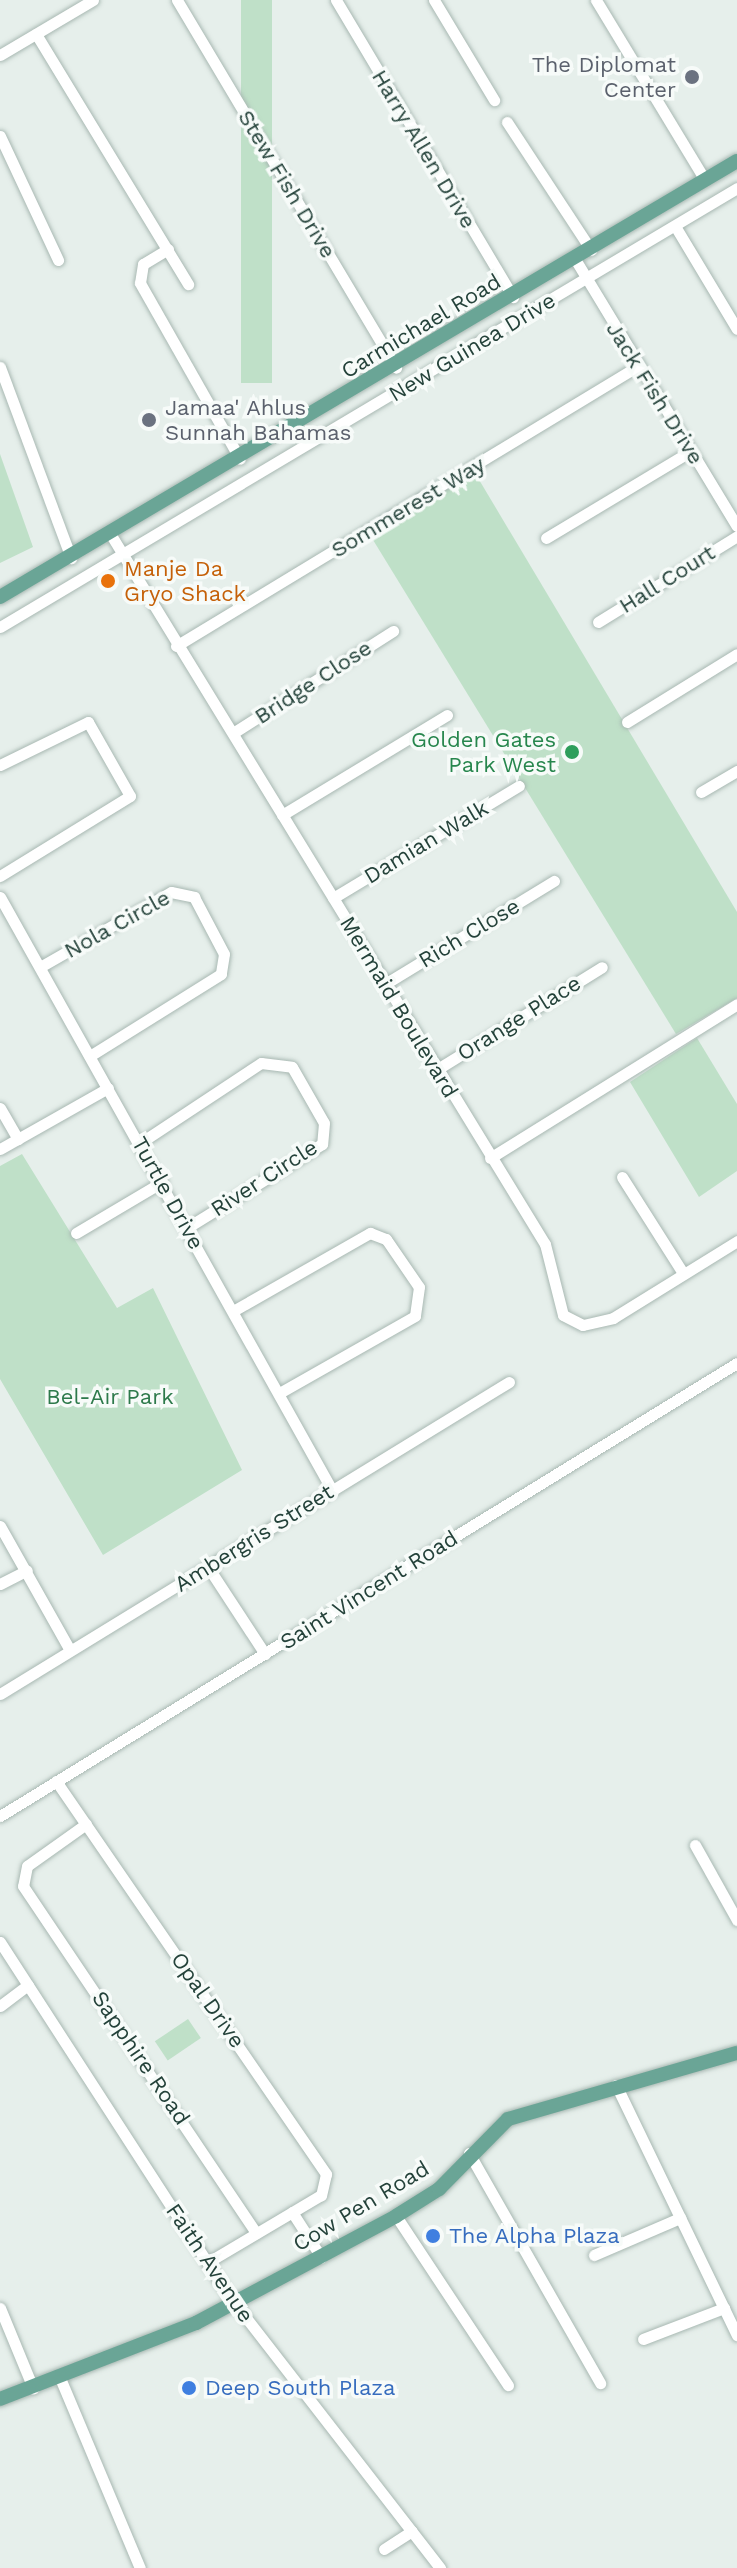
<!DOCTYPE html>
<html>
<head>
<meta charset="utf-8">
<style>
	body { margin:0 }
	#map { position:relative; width:737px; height:2568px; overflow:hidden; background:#e6efeb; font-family:"Work Sans",sans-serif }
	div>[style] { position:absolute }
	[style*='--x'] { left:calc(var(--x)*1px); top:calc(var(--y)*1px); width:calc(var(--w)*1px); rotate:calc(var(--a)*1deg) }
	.green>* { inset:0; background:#bfe0c8; transform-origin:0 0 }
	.roads { filter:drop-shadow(0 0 2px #a8b8b2) drop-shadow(0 0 2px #a8b8b2) }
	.minor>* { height:11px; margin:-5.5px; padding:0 5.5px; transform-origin:5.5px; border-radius:5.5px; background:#fff }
	.major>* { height:14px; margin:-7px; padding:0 7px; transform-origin:7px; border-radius:7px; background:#6aa596 }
	.dots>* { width:22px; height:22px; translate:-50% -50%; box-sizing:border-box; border:4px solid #f7fbf9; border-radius:50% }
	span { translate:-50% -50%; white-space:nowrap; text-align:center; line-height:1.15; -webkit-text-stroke:7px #f7fbf9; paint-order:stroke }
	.worship-label { font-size:22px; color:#5b616d }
	.right { translate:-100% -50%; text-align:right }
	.left { translate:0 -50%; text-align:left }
	.street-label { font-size:22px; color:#24423a }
	.food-label { font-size:22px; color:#c56008 }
	.leisure-label { font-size:22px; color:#27864d }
	.park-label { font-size:22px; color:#2d7a4b }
	.shop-label { font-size:22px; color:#366cbe }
</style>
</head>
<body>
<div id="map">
	<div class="green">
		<i style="left:241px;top:0;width:31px;height:383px"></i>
		<i style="clip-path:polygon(0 454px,33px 547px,0 563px)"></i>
		<i style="clip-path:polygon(475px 473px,737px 912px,737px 998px,676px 1034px,370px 535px)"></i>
		<i style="clip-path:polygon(697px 1038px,737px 1104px,737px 1171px,699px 1197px,630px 1082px)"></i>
		<i style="clip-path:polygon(22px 1154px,117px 1308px,153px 1288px,242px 1470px,103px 1555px,0 1379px,0 1166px)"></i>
		<i style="left:188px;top:2019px;width:23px;height:40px;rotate:56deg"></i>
	</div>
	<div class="roads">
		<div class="minor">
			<i style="--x:177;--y:0;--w:428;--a:59.2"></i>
			<i style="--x:336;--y:0;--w:346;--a:59.2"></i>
			<i style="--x:434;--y:0;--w:117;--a:59"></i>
			<i style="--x:596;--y:0;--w:210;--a:58.8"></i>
			<i style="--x:36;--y:34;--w:293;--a:58.7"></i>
			<i style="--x:0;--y:55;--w:108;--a:-30.6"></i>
			<i style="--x:507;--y:122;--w:153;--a:56.7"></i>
			<i style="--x:0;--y:136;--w:137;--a:64.9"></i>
			<i style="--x:675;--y:226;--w:120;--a:59"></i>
			<i style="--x:168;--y:249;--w:29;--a:149"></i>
			<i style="--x:143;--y:264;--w:19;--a:99"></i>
			<i style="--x:140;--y:283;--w:202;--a:60.4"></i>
			<i style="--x:575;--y:259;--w:312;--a:58.8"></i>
			<i style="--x:0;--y:367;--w:204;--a:69.6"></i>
			<i style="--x:111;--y:535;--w:831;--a:58.53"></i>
			<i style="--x:545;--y:1244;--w:73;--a:75.8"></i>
			<i style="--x:563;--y:1315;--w:22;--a:27"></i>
			<i style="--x:583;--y:1325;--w:31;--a:-13"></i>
			<i style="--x:613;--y:1318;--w:146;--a:-31.8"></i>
			<i style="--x:546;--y:538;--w:169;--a:-31"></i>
			<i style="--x:598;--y:622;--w:163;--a:-31.7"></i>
			<i style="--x:0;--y:627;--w:858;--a:-30.78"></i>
			<i style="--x:176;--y:646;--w:540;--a:-31.22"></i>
			<i style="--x:627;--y:722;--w:129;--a:-31.7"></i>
			<i style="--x:233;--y:733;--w:190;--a:-32.5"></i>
			<i style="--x:0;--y:765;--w:98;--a:-26"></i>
			<i style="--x:88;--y:722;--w:85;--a:60.4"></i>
			<i style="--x:130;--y:796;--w:153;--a:148.4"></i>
			<i style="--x:701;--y:792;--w:42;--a:-30.3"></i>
			<i style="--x:282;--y:815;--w:193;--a:-31.2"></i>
			<i style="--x:0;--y:897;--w:680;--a:60.76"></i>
			<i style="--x:333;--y:898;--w:217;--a:-31.1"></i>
			<i style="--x:40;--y:967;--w:151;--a:-29.8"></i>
			<i style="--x:171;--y:892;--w:24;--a:12"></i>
			<i style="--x:194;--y:897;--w:64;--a:62.2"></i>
			<i style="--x:224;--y:954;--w:20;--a:99"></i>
			<i style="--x:221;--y:974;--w:155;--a:148"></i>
			<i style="--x:385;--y:984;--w:198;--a:-31.4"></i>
			<i style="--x:436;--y:1070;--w:195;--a:-31.8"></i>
			<i style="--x:0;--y:1108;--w:36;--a:60"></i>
			<i style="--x:140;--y:1143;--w:145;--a:-33.5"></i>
			<i style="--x:261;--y:1063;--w:31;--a:7"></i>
			<i style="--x:292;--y:1067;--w:64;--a:60.3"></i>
			<i style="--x:324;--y:1123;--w:21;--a:95"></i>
			<i style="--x:322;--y:1144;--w:158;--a:148.2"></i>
			<i style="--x:0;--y:1149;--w:124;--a:-29.5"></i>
			<i style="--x:490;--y:1158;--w:291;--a:-31.9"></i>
			<i style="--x:622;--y:1177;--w:114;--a:57.6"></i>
			<i style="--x:76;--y:1233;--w:100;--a:-30.7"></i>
			<i style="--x:233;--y:1311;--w:158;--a:-29.7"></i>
			<i style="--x:370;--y:1233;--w:17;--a:21"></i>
			<i style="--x:386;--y:1239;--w:58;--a:55.5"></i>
			<i style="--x:419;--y:1287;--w:29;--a:98"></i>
			<i style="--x:415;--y:1316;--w:154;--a:150.4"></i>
			<i style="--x:0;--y:1526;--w:142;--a:60.6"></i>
			<i style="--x:208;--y:1567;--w:104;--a:56.8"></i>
			<i style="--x:0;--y:1584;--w:30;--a:-27"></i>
			<i style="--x:0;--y:1694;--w:597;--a:-31.51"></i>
			<i style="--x:56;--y:1781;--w:477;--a:55.5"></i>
			<i style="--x:326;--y:2174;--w:22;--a:103"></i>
			<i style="--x:321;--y:2195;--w:131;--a:149.3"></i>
			<i style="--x:0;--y:1816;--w:865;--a:-31.58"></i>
			<i style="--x:86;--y:1824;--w:72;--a:144.6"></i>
			<i style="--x:27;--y:1866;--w:20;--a:101"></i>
			<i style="--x:23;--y:1886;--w:418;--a:56.1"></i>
			<i style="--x:695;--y:1845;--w:86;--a:60.8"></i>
			<i style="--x:0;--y:1942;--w:423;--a:57.1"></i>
			<i style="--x:230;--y:2297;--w:343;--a:52.2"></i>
			<i style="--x:0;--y:2006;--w:35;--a:-37"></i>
			<i style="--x:616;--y:2085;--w:278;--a:64.2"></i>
			<i style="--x:469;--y:2153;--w:265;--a:60.3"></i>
			<i style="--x:292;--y:2212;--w:54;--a:57.2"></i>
			<i style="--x:396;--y:2216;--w:203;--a:56.5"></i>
			<i style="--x:594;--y:2255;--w:94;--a:-23.3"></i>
			<i style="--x:0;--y:2308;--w:87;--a:67.6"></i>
			<i style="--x:643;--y:2339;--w:87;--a:-20.9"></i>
			<i style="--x:60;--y:2378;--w:206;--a:67.2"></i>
			<i style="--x:384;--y:2549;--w:33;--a:-33"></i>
		</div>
		<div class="major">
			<i style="--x:0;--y:597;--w:856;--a:-30.61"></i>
			<i style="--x:0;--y:2399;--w:210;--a:-21.2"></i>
			<i style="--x:196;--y:2323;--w:227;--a:-28.1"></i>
			<i style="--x:396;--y:2216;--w:51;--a:-32.1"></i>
			<i style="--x:439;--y:2189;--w:98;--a:-45.4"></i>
			<i style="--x:508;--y:2119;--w:238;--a:-16.1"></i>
		</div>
	</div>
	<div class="dots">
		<i style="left:692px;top:77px;background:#6b7280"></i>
		<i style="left:149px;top:420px;background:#6b7280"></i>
		<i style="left:108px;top:581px;background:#e8710a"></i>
		<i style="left:572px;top:752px;background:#2e9e5b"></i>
		<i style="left:433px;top:2236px;background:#3f7fe0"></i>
		<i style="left:189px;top:2388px;background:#3f7fe0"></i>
	</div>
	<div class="worship-label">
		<span class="right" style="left:676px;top:77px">The Diplomat<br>Center</span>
		<span class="left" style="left:165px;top:420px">Jamaa' Ahlus<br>Sunnah Bahamas</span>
	</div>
	<div class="street-label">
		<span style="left:424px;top:149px;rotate:59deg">Harry Allen Drive</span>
		<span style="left:287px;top:184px;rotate:59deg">Stew Fish Drive</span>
		<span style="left:421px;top:326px;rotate:-31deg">Carmichael Road</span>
		<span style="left:472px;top:347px;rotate:-31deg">New Guinea Drive</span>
		<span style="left:655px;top:393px;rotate:58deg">Jack Fish Drive</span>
		<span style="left:408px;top:507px;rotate:-31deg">Sommerest Way</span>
		<span style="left:667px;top:579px;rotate:-32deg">Hall Court</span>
		<span style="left:313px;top:682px;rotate:-33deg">Bridge Close</span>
		<span style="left:426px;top:842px;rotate:-31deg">Damian Walk</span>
		<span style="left:117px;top:924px;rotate:-29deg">Nola Circle</span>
		<span style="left:469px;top:933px;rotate:-31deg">Rich Close</span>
		<span style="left:399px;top:1007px;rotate:59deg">Mermaid Boulevard</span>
		<span style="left:519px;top:1018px;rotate:-32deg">Orange Place</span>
		<span style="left:264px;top:1178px;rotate:-33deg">River Circle</span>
		<span style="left:168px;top:1193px;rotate:61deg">Turtle Drive</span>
		<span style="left:254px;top:1538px;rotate:-32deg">Ambergris Street</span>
		<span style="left:369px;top:1590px;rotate:-32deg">Saint Vincent Road</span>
		<span style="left:208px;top:2000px;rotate:55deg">Opal Drive</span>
		<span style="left:141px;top:2058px;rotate:56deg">Sapphire Road</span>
		<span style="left:361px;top:2206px;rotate:-31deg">Cow Pen Road</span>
		<span style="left:210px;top:2263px;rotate:56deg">Faith Avenue</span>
	</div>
	<div class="food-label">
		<span class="left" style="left:124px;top:581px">Manje Da<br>Gryo Shack</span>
	</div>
	<div class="leisure-label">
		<span class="right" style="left:556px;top:752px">Golden Gates<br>Park West</span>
	</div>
	<div class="park-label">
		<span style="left:110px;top:1397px">Bel-Air Park</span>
	</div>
	<div class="shop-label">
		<span class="left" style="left:449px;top:2236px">The Alpha Plaza</span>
		<span class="left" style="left:205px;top:2388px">Deep South Plaza</span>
	</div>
</div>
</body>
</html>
